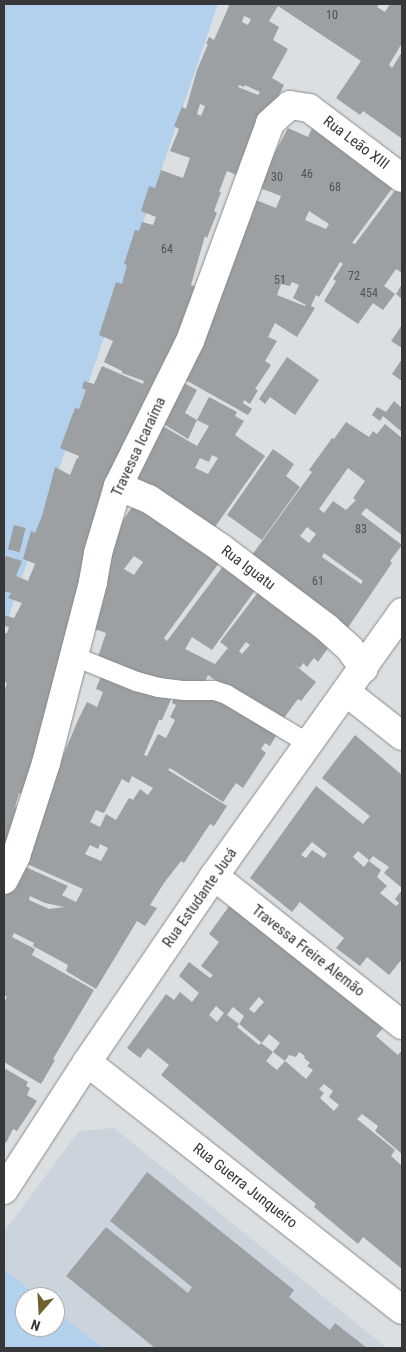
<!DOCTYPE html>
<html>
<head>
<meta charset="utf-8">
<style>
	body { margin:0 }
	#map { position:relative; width:406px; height:1352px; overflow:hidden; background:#dcdfe1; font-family:"Roboto Condensed",sans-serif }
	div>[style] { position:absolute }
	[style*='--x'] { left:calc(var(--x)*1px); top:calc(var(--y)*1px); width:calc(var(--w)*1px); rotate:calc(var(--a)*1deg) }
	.built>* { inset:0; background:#cbd4dc }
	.green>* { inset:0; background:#b3d1ec }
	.building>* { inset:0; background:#9da0a2; transform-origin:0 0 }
	.roads { filter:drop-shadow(0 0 1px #878a8c) drop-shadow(0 0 1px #878a8c) }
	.lane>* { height:19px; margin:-9.5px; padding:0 9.5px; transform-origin:9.5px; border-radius:9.5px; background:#fff }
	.street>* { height:28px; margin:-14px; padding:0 14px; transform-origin:14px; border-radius:14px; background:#fff }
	span { translate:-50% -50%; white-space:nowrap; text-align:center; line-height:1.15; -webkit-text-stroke:4.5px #fff; paint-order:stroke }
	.number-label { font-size:12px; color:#505152 }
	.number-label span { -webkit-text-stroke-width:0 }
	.street-label { font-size:15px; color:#363738 }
	.frame { position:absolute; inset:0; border:5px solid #363738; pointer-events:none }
	.north { position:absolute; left:15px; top:1287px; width:50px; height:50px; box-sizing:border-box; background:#fff; border:1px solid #afafaf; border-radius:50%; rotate:199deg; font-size:14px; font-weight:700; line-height:20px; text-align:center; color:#363738 }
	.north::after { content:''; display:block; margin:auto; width:18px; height:22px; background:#6f612f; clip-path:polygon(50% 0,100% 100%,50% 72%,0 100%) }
</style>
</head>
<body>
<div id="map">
	<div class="built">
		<i style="clip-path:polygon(evenodd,114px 1128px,387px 1348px,4px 1348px,4px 1232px,79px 1131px,114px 1128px,25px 1297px,55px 1297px,55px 1327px,25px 1327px,25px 1297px)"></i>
	</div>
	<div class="green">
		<i style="clip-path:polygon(4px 4px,218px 4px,4px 630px)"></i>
		<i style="clip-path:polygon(4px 1269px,39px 1297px,25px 1297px,25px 1327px,55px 1327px,55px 1310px,103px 1348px,4px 1348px)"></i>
	</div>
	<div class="building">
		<i style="clip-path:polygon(evenodd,226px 4px,380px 4px,377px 7px,385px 12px,390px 4px,402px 4px,402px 43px,389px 65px,392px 68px,402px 52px,402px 136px,401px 138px,363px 111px,360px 115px,336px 98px,361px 61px,278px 6px,269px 21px,279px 27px,273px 40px,288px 49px,272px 78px,284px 85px,239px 176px,227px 171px,219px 192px,221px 192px,214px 211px,217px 213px,207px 238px,205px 236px,191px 285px,196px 287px,28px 796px,19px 793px,15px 807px,23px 809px,4px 868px,4px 692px,7px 683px,4px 682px,4px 633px,7px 633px,9px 627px,4px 626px,4px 615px,14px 618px,22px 603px,8px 598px,11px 593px,4px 591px,4px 561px,6px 556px,22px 561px,16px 576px,28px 581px,35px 564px,23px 559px,31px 531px,35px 533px,42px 516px,55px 467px,70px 475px,77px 458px,78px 459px,79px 456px,60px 448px,75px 408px,79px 409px,86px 390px,82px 388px,84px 381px,94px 384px,102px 366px,143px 384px,144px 381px,122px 373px,122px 371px,104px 362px,113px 341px,99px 335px,116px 282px,122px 284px,127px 265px,124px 264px,135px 230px,139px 231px,142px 222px,153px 225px,156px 217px,141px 211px,149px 186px,155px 188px,161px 170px,183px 178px,190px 158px,170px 151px,179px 129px,174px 126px,182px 107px,186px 109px,197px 70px,208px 44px,206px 44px,209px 37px,214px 40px,229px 6px,226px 4px,244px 16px,251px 19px,248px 25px,242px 22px,244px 16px,226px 4px,239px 85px,244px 87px,245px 85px,260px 92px,258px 95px,238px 87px,239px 85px,226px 4px,200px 104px,205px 106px,201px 116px,197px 114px,200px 104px)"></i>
		<i style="clip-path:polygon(evenodd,313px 126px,396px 183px,352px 243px,355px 244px,396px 189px,402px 194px,402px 273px,396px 269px,384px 286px,395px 294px,383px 310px,373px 303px,358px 324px,324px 301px,336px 281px,333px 279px,343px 264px,340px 262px,319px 297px,316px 295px,311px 306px,315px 308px,297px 337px,275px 323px,268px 337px,277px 341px,265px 361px,271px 365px,255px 389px,258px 390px,250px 404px,244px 400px,243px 403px,252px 409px,248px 415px,182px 378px,238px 250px,236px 249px,251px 198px,276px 208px,281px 196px,260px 188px,273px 156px,288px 128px,308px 137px,313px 126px,309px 211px,329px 224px,326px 229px,305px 220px,309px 211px,313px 126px,292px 282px,299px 285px,293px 298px,306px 305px,305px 306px,277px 295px,281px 284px,290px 286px,292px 282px)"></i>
		<i style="clip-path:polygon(402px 284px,402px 299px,396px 294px)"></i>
		<i style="clip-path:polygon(402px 325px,402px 348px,391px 341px)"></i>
		<i style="clip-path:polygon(287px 357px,319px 380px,295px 415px,270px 397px,265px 404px,259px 399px)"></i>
		<i style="clip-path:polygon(402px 359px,402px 381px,392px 374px)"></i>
		<i style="clip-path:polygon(evenodd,184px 383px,197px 390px,185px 413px,197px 420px,188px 439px,162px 423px,161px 425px,197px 446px,209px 426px,197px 420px,209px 397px,237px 412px,235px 416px,244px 421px,235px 435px,265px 456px,210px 534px,181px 513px,130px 484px,142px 460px,135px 457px,144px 440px,150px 444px,159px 425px,156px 423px,159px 416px,164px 418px,184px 383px,212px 455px,218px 458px,208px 474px,195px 468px,200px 458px,209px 462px,212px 455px)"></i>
		<i style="clip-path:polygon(394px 401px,402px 408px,402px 432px,383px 416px,380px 421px,372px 415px,377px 407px,386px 412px)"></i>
		<i style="clip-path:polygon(evenodd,346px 422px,369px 437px,373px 431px,377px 434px,385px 424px,402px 438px,402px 535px,366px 508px,361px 514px,402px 545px,390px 561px,392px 563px,347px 629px,247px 562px,312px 472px,309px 470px,332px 438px,334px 439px,346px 422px,348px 468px,365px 481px,353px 498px,356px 500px,346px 510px,333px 501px,324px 513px,319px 509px,348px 468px,346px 422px,307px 527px,316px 534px,309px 543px,300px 536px,307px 527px,346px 422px,324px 553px,363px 581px,361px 584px,322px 557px,324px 553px)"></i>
		<i style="clip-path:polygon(273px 449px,294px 464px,286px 476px,300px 487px,262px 540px,227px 515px)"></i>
		<i style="clip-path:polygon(evenodd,136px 501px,222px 559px,164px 638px,167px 641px,224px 565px,256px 589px,212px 650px,192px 637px,185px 649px,215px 664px,228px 648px,220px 642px,263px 586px,331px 644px,318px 662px,314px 658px,307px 667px,303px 663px,300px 668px,296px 666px,316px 682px,301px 701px,298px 699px,281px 722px,254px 708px,208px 675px,202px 688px,183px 688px,98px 657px,106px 633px,86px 626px,101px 553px,136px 501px,134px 556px,143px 562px,134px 575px,124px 569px,134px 556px,136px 501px,246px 642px,250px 645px,242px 654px,239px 651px,246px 642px)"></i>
		<i style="left:14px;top:525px;width:12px;height:25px;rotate:14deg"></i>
		<i style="clip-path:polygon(evenodd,103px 671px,155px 696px,204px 692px,280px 729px,270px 746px,265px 743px,261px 749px,266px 753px,243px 788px,236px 783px,223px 802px,170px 768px,168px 770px,227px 806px,214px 826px,210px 824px,184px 863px,181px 861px,164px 883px,150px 905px,157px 908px,145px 926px,137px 921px,96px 989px,66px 971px,68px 965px,33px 946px,34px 943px,14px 933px,12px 937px,35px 949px,32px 955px,94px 990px,53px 1059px,55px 1060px,41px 1084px,4px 1062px,4px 1002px,7px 997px,4px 995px,4px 893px,21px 865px,68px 886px,62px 895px,76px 902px,83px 889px,25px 863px,60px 763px,78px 720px,87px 702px,97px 707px,103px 692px,96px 689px,103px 671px,173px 695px,175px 696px,172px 703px,176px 705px,170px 717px,175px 720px,166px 738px,158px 734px,147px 756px,144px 755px,159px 720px,162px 720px,173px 695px,103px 671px,132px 776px,153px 788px,148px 795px,140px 789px,133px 800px,129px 798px,116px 820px,106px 814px,100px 827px,90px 822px,96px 810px,104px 813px,122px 779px,129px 783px,132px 776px,103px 671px,100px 844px,108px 848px,101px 861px,85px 854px,90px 845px,98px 849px,100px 844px,103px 671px,30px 896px,45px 903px,64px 907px,49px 909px,29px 900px,30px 896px)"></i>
		<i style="clip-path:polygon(evenodd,355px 735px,402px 775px,402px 888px,384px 873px,389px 867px,373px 856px,369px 861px,381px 870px,377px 877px,387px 886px,380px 893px,396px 906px,399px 903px,395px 899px,402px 890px,402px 959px,389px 975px,367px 957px,360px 966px,336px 948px,344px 938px,300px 902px,292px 912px,250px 878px,316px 786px,363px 824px,370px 816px,322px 778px,355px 735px,312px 842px,327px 854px,324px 858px,312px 850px,306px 858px,301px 855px,312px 842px,355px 735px,358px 851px,369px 860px,364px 867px,353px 857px,358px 851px)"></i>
		<i style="clip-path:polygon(evenodd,232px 902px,385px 1026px,376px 1036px,398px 1055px,402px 1050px,402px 1154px,375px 1131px,378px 1126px,362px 1114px,357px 1119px,395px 1150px,391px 1156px,401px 1165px,402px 1164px,402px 1269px,363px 1237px,358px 1244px,314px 1207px,316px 1204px,161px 1075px,169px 1065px,148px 1048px,140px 1058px,127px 1048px,166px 994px,174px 1000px,180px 992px,192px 1002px,199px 993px,179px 976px,189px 962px,210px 978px,213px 975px,201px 966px,219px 942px,209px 934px,232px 902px,259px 997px,264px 1002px,254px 1013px,249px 1009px,259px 997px,232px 902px,216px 1006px,224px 1013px,217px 1022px,209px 1015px,216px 1006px,232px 902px,233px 1007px,244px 1016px,239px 1024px,262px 1043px,269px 1034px,280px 1043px,273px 1052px,285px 1061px,289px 1055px,296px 1057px,299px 1052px,305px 1056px,304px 1058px,310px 1063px,307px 1066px,313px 1070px,306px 1079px,285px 1061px,277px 1070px,266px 1061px,273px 1052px,261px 1043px,259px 1045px,237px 1027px,239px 1024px,227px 1015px,233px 1007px,232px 902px,324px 1084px,333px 1091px,329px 1097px,339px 1105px,334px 1111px,320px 1098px,324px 1093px,319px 1089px,324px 1084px)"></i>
		<i style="clip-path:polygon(4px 1068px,28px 1082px,26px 1086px,30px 1088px,27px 1095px,37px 1101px,17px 1131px,13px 1129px,6px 1143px,4px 1141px)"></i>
		<i style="clip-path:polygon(147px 1172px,294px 1290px,289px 1297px,330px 1330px,335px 1323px,367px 1348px,155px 1348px,66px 1276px,106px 1227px,188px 1293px,192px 1287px,110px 1221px)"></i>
	</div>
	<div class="roads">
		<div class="lane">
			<i style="--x:74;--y:656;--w:67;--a:22"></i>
			<i style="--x:136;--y:681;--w:23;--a:15"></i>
			<i style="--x:158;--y:687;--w:26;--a:7"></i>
			<i style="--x:184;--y:690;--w:30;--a:0"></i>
			<i style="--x:214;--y:690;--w:13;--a:18"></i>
			<i style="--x:226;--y:694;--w:96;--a:30.9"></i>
		</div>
		<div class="street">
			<i style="--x:118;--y:486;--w:34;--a:23"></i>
			<i style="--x:149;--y:499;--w:87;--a:34.2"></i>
			<i style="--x:221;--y:548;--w:133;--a:37"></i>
			<i style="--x:327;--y:628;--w:31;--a:42"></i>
			<i style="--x:350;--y:649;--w:24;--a:55"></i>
			<i style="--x:346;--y:692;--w:71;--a:38.2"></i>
			<i style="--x:214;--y:876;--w:240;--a:38.4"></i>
			<i style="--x:4;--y:880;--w:27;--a:-63"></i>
			<i style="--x:16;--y:856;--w:98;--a:-72.1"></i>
			<i style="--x:46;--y:763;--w:187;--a:-75.4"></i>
			<i style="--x:93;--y:582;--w:29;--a:-80"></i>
			<i style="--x:98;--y:553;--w:70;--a:-73.4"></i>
			<i style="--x:118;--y:486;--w:162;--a:-63.6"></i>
			<i style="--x:190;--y:341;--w:232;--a:-69.8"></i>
			<i style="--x:270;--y:123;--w:27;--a:-42"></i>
			<i style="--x:290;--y:105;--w:19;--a:9"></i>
			<i style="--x:309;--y:108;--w:116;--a:37"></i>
			<i style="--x:87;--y:1062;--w:401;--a:38.2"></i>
			<i style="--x:4;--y:1190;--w:153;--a:-57"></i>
			<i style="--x:87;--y:1062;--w:225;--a:-55.7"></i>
			<i style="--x:214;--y:876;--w:324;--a:-54.5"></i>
		</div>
	</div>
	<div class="number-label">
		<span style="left:332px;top:16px">10</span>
		<span style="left:307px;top:175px">46</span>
		<span style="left:277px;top:178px">30</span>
		<span style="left:335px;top:188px">68</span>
		<span style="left:167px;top:250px">64</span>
		<span style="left:354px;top:277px">72</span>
		<span style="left:280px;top:281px">51</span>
		<span style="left:369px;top:294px">454</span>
		<span style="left:361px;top:530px">83</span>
		<span style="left:318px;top:582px">61</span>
	</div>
	<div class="street-label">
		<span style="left:356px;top:143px;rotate:37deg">Rua Leão XIII</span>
		<span style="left:139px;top:447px;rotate:-65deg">Travessa Icaraíma</span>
		<span style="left:248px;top:568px;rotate:37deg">Rua Iguatu</span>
		<span style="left:200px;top:898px;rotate:-55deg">Rua Estudante Jucá</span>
		<span style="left:308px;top:951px;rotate:38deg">Travessa Freire Alemão</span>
		<span style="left:245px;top:1186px;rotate:38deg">Rua Guerra Junqueiro</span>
	</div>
	<div class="frame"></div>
	<div class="north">N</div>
</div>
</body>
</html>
